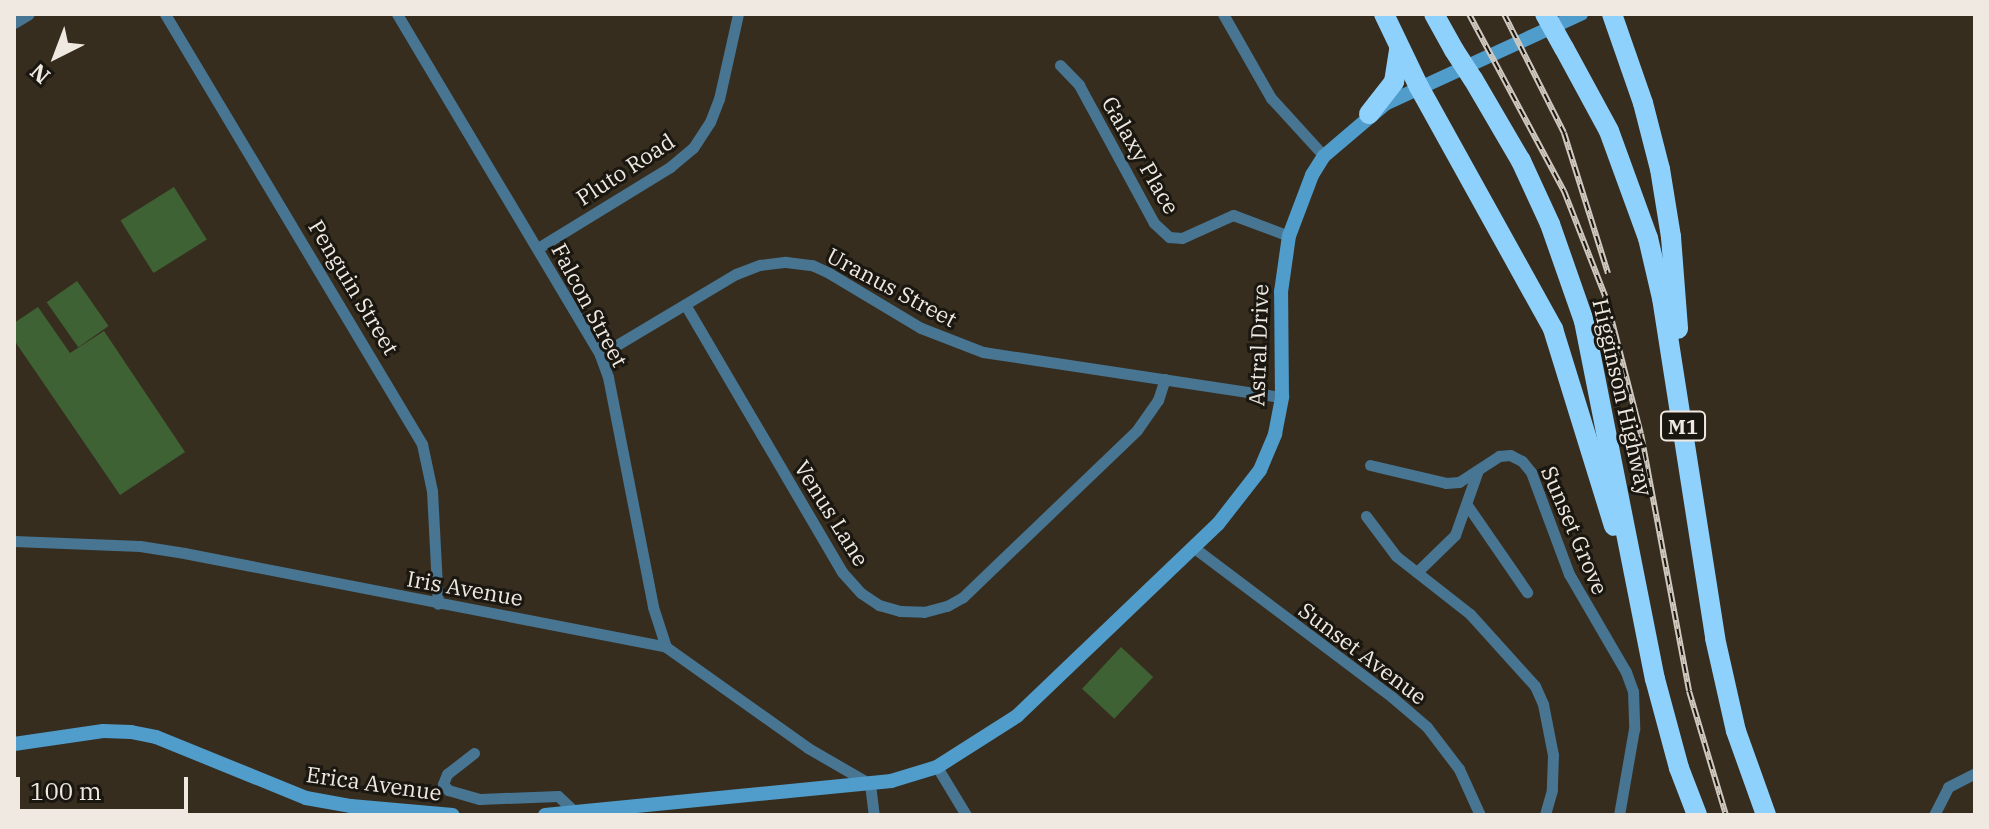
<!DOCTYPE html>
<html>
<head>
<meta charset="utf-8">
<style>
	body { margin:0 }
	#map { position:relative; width:1989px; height:829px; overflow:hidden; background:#362d1f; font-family:"IBM Plex Serif",serif }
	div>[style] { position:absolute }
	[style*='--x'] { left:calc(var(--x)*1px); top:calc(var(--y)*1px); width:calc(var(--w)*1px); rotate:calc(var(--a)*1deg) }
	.green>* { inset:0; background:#3f6234; transform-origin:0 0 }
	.street>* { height:11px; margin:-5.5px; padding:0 5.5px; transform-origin:5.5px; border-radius:5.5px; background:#477592 }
	.secondary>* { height:14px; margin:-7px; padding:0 7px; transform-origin:7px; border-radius:7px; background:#509ccb }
	.highway>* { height:20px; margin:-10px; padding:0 10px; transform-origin:10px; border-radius:10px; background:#8fd1fd }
	.rail>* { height:6px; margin-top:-3px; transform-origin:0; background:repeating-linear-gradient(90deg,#1a1610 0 9px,#cfc9c0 0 18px); box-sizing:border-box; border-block:2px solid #cfc9c0 }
	.highway-bridge>* { height:20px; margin:-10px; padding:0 10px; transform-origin:10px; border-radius:10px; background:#8fd1fd }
	span { translate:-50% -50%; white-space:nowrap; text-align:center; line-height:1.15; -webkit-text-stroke:6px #1a1610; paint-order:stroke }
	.shield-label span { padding:2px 6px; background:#1a1610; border:2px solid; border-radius:6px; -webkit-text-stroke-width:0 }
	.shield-label { font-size:20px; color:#efe9e1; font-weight:700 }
	.street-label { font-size:22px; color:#efe9e1 }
	.frame { position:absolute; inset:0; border:16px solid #efe9e1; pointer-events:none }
	.north { position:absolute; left:16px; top:16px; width:80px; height:80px; -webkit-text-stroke:6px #1a1610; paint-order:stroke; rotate:222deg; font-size:22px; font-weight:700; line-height:32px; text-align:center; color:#efe9e1 }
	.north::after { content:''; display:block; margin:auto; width:28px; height:36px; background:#efe9e1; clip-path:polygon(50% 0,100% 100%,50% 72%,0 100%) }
	.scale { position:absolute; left:16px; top:777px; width:172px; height:36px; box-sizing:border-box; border:4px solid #efe9e1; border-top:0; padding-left:10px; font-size:24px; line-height:28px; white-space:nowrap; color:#efe9e1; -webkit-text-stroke:6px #1a1610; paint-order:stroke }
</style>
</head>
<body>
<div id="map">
	<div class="green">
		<i style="left:174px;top:187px;width:62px;height:63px;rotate:58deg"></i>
		<i style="left:77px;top:281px;width:55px;height:37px;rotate:55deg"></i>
		<i style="clip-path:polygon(38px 307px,70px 353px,104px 331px,185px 452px,120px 495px,14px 340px,14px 323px)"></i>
		<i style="left:1121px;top:647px;width:44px;height:57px;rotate:43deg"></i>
	</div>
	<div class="street">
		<i style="--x:165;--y:14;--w:501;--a:59.13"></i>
		<i style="--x:422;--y:444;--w:48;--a:78"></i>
		<i style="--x:432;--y:491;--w:113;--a:87"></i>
		<i style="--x:397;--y:14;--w:397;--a:59.2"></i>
		<i style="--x:600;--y:355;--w:23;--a:70"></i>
		<i style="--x:608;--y:377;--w:234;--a:78.9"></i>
		<i style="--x:653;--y:607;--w:42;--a:72"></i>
		<i style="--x:1223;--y:14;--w:97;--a:60.3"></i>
		<i style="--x:1271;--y:98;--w:79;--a:47.6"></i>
		<i style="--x:14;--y:23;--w:17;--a:-31"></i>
		<i style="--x:1060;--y:65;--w:28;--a:46"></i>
		<i style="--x:1079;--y:85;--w:157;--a:61.5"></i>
		<i style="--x:1154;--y:223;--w:21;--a:43"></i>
		<i style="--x:1169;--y:237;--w:13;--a:4"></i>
		<i style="--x:1182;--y:238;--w:56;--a:-24.3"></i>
		<i style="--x:1233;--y:215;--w:60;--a:20.6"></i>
		<i style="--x:538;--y:248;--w:155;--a:-31.5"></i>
		<i style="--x:670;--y:167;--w:30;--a:-40"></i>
		<i style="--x:693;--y:148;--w:31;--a:-57"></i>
		<i style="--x:710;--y:122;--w:25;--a:-69"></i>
		<i style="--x:719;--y:99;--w:87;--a:-77.4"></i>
		<i style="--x:686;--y:306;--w:308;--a:59.6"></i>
		<i style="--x:842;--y:572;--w:28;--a:48"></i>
		<i style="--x:861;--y:593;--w:22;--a:34"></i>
		<i style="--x:879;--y:605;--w:22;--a:16"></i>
		<i style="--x:900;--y:611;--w:24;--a:2"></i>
		<i style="--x:924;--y:612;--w:24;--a:-15"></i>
		<i style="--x:947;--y:606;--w:18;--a:-29"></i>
		<i style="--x:963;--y:597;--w:241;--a:-43.8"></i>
		<i style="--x:1137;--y:430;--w:37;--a:-55"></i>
		<i style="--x:1158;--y:400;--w:22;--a:-72"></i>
		<i style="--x:600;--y:355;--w:158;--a:-30.8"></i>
		<i style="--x:736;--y:274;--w:26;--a:-21"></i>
		<i style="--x:760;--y:265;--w:26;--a:-7"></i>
		<i style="--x:786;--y:262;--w:26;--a:7"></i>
		<i style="--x:812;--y:265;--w:19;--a:25"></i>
		<i style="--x:829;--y:273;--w:107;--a:30.9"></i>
		<i style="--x:921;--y:328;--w:66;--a:21.2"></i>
		<i style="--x:983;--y:352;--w:302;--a:8.6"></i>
		<i style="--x:1370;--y:465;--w:78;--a:13.3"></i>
		<i style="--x:1446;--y:483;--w:13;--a:-4"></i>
		<i style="--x:1459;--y:482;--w:48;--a:-33"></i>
		<i style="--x:1499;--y:456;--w:11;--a:-5"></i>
		<i style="--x:1510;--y:455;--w:13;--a:27"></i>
		<i style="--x:1522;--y:461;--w:14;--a:51"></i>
		<i style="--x:1531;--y:472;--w:109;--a:69.6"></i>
		<i style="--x:1569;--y:574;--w:113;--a:59.8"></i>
		<i style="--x:1626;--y:672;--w:20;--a:70"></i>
		<i style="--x:1633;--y:691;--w:38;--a:88"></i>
		<i style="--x:1634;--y:729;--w:87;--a:99.9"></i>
		<i style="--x:1467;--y:505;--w:106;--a:55.4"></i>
		<i style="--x:1366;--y:516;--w:50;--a:53.1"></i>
		<i style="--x:1396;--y:556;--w:94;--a:38.1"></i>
		<i style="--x:1470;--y:614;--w:97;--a:47.9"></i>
		<i style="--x:1535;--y:686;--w:20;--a:66"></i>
		<i style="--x:1543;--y:704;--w:52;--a:78.9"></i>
		<i style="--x:1553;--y:755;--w:35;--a:92"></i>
		<i style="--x:1552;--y:790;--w:26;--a:106"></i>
		<i style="--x:14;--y:541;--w:126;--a:2.3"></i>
		<i style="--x:140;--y:546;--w:45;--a:9"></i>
		<i style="--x:184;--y:553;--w:491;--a:11"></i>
		<i style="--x:666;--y:647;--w:174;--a:35.4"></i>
		<i style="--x:808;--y:748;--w:72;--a:30.1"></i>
		<i style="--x:870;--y:784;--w:31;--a:83"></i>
		<i style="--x:1193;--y:547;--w:249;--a:37"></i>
		<i style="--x:1392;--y:697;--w:46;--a:40.6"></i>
		<i style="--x:1427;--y:727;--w:53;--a:52.7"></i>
		<i style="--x:1459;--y:769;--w:51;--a:65.5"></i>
		<i style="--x:1417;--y:572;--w:53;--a:-44.2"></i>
		<i style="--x:1455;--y:535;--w:69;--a:-70.5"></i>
		<i style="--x:474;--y:753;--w:34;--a:142"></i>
		<i style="--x:447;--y:774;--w:11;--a:112"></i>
		<i style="--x:443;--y:784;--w:8;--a:50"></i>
		<i style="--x:448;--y:790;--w:33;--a:16"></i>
		<i style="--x:480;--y:799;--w:78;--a:-2.2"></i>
		<i style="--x:558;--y:796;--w:23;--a:43"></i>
		<i style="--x:937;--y:767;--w:56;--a:58.9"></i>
		<i style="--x:1934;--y:815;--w:31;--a:-63"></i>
		<i style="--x:1948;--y:787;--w:30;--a:-27"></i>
	</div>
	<div class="secondary">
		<i style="--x:14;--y:744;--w:90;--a:-8.3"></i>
		<i style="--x:103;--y:731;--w:28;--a:2"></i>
		<i style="--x:131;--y:732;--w:25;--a:11"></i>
		<i style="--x:156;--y:737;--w:162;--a:22.1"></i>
		<i style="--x:306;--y:798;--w:46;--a:10.1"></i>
		<i style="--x:351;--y:806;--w:102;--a:5"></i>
		<i style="--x:545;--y:815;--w:348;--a:-5.6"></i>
		<i style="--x:891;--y:781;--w:48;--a:-16.9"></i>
		<i style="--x:937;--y:767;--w:95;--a:-32.5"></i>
		<i style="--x:1017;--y:716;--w:278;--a:-43.7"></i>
		<i style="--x:1218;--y:524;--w:68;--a:-52.1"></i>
		<i style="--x:1260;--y:470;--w:39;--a:-67"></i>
		<i style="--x:1275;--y:434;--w:38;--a:-79"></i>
		<i style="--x:1282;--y:397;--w:105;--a:-90.5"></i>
		<i style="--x:1281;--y:292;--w:57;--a:-81.9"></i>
		<i style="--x:1289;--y:236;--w:65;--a:-69.3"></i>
		<i style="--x:1312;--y:175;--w:22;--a:-58"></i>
		<i style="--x:1324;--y:156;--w:80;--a:-40.4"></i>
		<i style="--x:1385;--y:104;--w:216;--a:-24.7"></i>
	</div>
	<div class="highway">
		<i style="--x:1384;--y:14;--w:81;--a:64.4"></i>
		<i style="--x:1419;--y:87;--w:277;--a:61"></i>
		<i style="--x:1553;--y:329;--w:206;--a:72.8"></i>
		<i style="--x:1434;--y:14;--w:41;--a:60.9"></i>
		<i style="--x:1612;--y:14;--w:94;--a:70.8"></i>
		<i style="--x:1643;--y:103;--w:68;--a:75.6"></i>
		<i style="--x:1660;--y:169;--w:69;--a:80.8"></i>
		<i style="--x:1671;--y:237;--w:92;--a:85.6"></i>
		<i style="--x:1564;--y:48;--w:94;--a:61.5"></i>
		<i style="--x:1609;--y:131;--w:114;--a:70"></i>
		<i style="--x:1648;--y:238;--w:62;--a:76.9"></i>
		<i style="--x:1662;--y:298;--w:344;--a:81.1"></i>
		<i style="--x:1715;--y:638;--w:95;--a:77.3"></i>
		<i style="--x:1736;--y:731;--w:89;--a:70.3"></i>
		<i style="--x:1473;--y:79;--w:95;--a:59.7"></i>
		<i style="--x:1521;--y:161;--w:69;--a:65.3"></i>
		<i style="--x:1550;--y:224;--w:103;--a:70.7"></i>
		<i style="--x:1584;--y:321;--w:365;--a:78.8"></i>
		<i style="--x:1655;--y:679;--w:92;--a:74.9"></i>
		<i style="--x:1679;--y:768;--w:50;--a:69"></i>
		<i style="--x:1369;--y:114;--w:41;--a:-52"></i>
		<i style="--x:1394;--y:82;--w:33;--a:-81"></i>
	</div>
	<div class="rail">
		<i style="--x:1469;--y:14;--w:201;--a:61.8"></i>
		<i style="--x:1564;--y:191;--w:115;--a:68.6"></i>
		<i style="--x:1606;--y:298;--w:140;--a:75.6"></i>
		<i style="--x:1641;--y:434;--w:261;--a:79.4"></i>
		<i style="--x:1689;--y:691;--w:129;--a:73.4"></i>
		<i style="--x:1504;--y:14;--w:133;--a:63.2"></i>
		<i style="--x:1564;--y:133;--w:147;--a:72.6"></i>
	</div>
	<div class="highway-bridge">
		<i style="--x:1545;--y:14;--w:39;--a:61"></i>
		<i style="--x:1454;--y:50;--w:35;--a:57"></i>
	</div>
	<div class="shield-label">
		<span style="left:1683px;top:426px">M1</span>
	</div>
	<div class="street-label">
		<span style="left:1141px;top:155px;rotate:60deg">Galaxy Place</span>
		<span style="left:625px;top:169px;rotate:-33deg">Pluto Road</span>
		<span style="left:354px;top:287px;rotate:59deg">Penguin Street</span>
		<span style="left:892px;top:287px;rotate:28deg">Uranus Street</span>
		<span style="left:590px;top:305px;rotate:62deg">Falcon Street</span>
		<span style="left:1258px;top:345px;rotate:-88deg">Astral Drive</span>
		<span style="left:1623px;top:397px;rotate:77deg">Higginson Highway</span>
		<span style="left:832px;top:513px;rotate:58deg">Venus Lane</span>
		<span style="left:1575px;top:530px;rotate:67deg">Sunset Grove</span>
		<span style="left:465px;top:588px;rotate:10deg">Iris Avenue</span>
		<span style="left:1363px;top:653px;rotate:37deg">Sunset Avenue</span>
		<span style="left:374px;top:783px;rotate:8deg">Erica Avenue</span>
	</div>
	<div class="frame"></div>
	<div class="north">N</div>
	<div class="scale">100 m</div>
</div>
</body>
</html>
